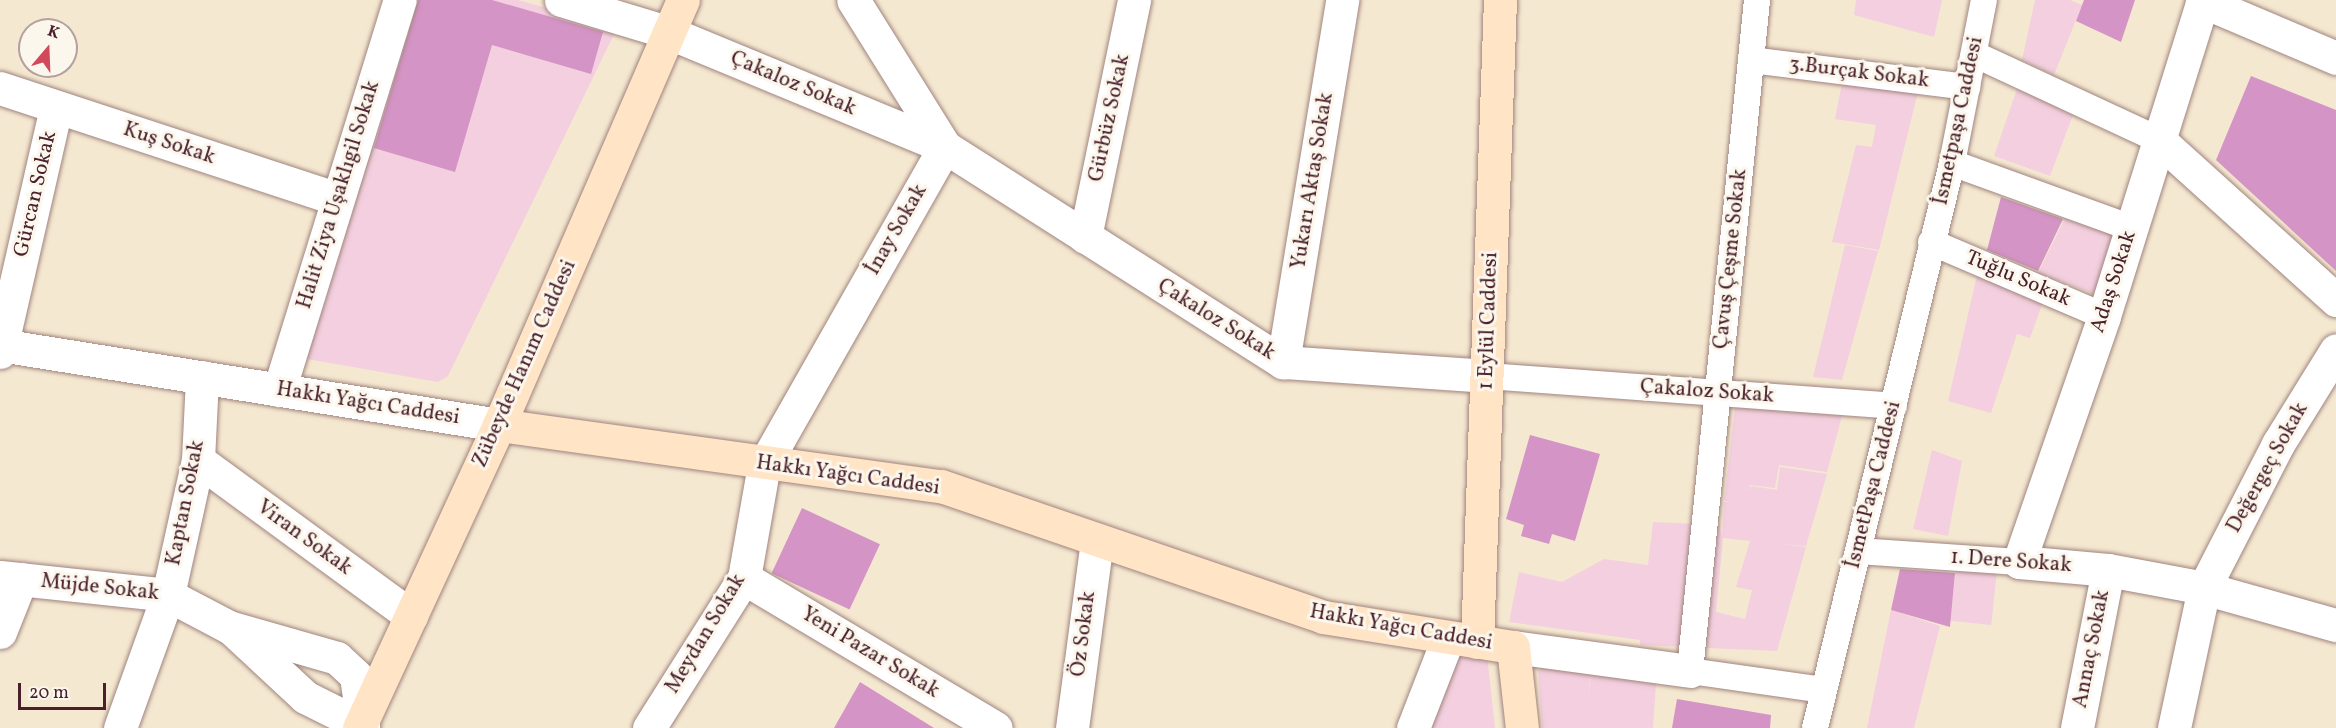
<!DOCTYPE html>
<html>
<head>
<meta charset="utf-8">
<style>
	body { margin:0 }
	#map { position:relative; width:2336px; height:728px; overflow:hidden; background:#f5e8d1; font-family:Vollkorn,serif }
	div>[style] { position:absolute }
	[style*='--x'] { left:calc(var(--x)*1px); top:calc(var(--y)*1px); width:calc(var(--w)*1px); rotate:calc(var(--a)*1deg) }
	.built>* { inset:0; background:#f3cfdf; transform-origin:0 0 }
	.building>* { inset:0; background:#d494c6; transform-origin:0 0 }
	.roads { filter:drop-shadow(0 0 2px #a0847e) drop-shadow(0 0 2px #a0847e) }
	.pedestrian>* { height:26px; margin:-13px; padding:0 13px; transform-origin:13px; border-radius:13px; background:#fff }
	.minor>* { height:33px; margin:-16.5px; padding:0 16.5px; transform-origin:16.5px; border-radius:16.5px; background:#fff }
	.tertiary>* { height:33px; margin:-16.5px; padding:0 16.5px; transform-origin:16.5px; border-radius:16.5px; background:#fff }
	.secondary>* { height:33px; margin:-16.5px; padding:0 16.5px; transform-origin:16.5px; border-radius:16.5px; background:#ffe4c6 }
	span { translate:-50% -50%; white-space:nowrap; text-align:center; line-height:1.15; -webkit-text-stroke:6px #fbf7ec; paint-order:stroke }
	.street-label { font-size:21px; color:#4a1f2b }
	.north { position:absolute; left:18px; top:18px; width:60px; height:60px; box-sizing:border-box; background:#fbf7ec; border:2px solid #b4a19f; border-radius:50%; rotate:19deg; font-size:16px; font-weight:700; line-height:24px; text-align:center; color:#4a1f2b }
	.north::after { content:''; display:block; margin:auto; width:21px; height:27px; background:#d1495b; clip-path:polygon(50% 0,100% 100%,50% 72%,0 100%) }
	.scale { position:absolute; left:18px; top:683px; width:88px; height:27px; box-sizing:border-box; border:3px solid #4a1f2b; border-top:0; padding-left:8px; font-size:18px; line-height:21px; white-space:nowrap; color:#4a1f2b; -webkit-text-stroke:4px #fbf7ec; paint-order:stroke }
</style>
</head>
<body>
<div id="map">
	<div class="built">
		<i style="clip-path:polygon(406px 0,518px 0,617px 28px,448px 376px,438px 382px,296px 357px)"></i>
		<i style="clip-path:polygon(1856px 0,1942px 0,1934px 37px,1854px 15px)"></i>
		<i style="clip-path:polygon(2035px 0,2070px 0,2082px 5px,2054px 75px,2022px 60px)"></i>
		<i style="clip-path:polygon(1842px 83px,1918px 92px,1879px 250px,1832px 242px,1856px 145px,1872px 147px,1876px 125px,1835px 119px)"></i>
		<i style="clip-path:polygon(2018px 86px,2073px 115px,2050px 176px,1994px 156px)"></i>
		<i style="clip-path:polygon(2067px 214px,2122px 235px,2102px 297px,2038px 273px)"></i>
		<i style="clip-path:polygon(1845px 245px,1878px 251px,1842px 380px,1813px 377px)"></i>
		<i style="clip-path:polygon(1978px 271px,2044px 299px,2030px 338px,2017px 334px,1991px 413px,1948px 401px)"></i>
		<i style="clip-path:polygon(evenodd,1735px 407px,1843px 412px,1827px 472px,1779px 465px,1775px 488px,1750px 485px,1749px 491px,1751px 486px,1777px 490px,1780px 467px,1827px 474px,1806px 546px,1782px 544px,1806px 547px,1777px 651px,1640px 645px,1640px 640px,1509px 622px,1519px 572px,1562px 582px,1604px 559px,1648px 565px,1653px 522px,1720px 525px,1722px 538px,1724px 502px,1729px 502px,1724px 501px,1735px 407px,1723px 538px,1750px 541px,1736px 587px,1752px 590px,1745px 619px,1716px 612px,1723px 538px)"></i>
		<i style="clip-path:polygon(1932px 450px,1962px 461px,1948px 536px,1913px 529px)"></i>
		<i style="left:1956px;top:568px;width:41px;height:53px;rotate:6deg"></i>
		<i style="clip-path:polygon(1891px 610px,1940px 626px,1914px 728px,1867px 728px)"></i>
		<i style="clip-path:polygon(1449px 652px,1487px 655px,1495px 728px,1419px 728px)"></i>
		<i style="clip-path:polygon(1546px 665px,1590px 667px,1588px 728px,1542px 728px,1538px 671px)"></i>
		<i style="left:1591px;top:667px;width:66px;height:61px;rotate:4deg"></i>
	</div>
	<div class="building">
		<i style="clip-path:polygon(418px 0,492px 0,603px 32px,591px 74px,492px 45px,455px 172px,374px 148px)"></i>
		<i style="clip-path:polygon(2084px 0,2135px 0,2121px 42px,2076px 21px)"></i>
		<i style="clip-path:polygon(2251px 76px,2336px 110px,2336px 271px,2216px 160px)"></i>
		<i style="clip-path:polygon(2001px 197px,2063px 219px,2038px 271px,1987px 250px)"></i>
		<i style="clip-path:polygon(1530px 435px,1600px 454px,1575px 541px,1552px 534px,1549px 544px,1521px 536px,1524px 525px,1506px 519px)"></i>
		<i style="left:802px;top:508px;width:86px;height:72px;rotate:25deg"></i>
		<i style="clip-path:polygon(1900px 569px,1955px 573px,1950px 627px,1891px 610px)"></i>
		<i style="clip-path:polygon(860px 682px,934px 728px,834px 728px)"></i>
		<i style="clip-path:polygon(1677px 699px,1771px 715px,1770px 728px,1672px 728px)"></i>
	</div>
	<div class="roads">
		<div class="pedestrian">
			<i style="--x:1757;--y:0;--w:674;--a:95.7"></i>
			<i style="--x:1690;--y:671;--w:134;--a:8.1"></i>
			<i style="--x:1974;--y:54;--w:204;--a:24.9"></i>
			<i style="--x:1751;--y:60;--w:218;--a:7.1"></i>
			<i style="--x:1952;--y:163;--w:191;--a:19.9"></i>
			<i style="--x:1931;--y:242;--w:188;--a:23.2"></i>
			<i style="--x:1487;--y:376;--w:408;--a:4.2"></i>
			<i style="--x:1858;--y:551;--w:161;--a:3.9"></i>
			<i style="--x:1815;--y:728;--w:581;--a:-76.37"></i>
			<i style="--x:1952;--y:163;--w:166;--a:-78.9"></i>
		</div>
		<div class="minor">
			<i style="--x:561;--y:0;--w:114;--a:16.8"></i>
			<i style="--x:670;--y:33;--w:298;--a:22.5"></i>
			<i style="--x:945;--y:147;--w:401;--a:32.5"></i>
			<i style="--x:1283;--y:362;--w:204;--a:3.9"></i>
			<i style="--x:2202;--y:1;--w:146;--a:23"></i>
			<i style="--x:0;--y:88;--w:355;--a:18.2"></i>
			<i style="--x:2159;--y:140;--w:239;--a:42.1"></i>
			<i style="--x:1085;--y:237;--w:242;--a:-78.3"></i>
			<i style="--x:0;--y:345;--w:505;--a:9.11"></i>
			<i style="--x:0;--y:352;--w:251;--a:-77.1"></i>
			<i style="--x:1283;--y:362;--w:367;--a:-80.7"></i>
			<i style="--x:279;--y:390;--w:408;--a:-72.8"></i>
			<i style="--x:198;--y:460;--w:264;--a:36.2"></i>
			<i style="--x:2019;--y:562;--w:89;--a:5.1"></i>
			<i style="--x:2108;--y:570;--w:98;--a:10.6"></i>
			<i style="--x:2204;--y:588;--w:137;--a:15.7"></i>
			<i style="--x:744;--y:578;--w:293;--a:30.8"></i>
			<i style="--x:0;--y:632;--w:57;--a:-68.4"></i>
			<i style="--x:1513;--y:647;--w:179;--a:7.7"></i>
			<i style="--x:120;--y:728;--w:141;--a:-70.2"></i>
			<i style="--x:168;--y:595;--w:138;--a:-77.5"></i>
			<i style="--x:198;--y:460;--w:83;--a:-87.2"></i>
			<i style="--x:649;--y:728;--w:178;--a:-57.7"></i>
			<i style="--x:744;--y:578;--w:115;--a:-80"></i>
			<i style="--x:764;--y:465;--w:366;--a:-60.4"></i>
			<i style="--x:945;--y:147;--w:173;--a:-122"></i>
			<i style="--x:1072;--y:728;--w:189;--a:-82.4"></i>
			<i style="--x:1413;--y:728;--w:97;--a:-68.7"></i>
			<i style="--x:2174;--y:728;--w:143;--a:-77.9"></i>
			<i style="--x:2204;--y:588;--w:162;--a:-62.8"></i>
			<i style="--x:2278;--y:444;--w:110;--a:-58.3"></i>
		</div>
		<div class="tertiary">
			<i style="--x:2019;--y:562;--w:260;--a:-70.9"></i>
			<i style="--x:2104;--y:316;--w:331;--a:-72.6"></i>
			<i style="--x:0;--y:577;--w:169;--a:6.1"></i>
			<i style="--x:168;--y:595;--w:69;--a:27.7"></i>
			<i style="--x:229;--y:627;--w:112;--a:16"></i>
			<i style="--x:337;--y:658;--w:26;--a:43"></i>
			<i style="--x:356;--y:676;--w:50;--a:82"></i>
			<i style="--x:233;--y:630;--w:98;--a:42.9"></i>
			<i style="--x:305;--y:697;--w:65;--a:26.6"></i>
			<i style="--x:2077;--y:728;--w:161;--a:-78.9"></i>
		</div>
		<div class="secondary">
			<i style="--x:499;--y:425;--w:446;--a:7.9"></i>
			<i style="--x:941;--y:486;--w:404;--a:18.9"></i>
			<i style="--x:1323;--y:617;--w:192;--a:9"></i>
			<i style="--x:1513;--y:647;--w:81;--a:83.7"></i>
			<i style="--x:1477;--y:642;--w:642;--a:-87.95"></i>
			<i style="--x:359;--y:728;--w:334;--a:-65.2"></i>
			<i style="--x:499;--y:425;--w:463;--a:-66.6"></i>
		</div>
	</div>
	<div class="street-label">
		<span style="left:1859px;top:73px;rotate:7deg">3.Burçak Sokak</span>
		<span style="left:793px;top:84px;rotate:23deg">Çakaloz Sokak</span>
		<span style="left:1110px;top:118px;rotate:-78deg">Gürbüz Sokak</span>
		<span style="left:1959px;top:121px;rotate:-78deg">İsmetpaşa Caddesi</span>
		<span style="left:169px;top:144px;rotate:18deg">Kuş Sokak</span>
		<span style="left:1313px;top:181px;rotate:-81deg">Yukarı Aktaş Sokak</span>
		<span style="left:36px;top:194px;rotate:-77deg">Gürcan Sokak</span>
		<span style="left:339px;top:195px;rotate:-73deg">Halit Ziya Uşaklıgil Sokak</span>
		<span style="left:897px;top:230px;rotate:-60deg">İnay Sokak</span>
		<span style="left:1731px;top:259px;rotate:-84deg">Çavuş Çeşme Sokak</span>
		<span style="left:2018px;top:279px;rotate:23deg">Tuğlu Sokak</span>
		<span style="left:2114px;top:282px;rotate:-72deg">Adaş Sokak</span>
		<span style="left:1216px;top:320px;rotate:32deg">Çakaloz Sokak</span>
		<span style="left:1489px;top:321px;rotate:-88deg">1 Eylül Caddesi</span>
		<span style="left:525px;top:364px;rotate:-66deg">Zübeyde Hanım Caddesi</span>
		<span style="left:1707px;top:392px;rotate:4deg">Çakaloz Sokak</span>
		<span style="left:368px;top:404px;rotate:9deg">Hakkı Yağcı Caddesi</span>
		<span style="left:2268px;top:468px;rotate:-61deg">Değergeç Sokak</span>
		<span style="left:848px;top:476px;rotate:8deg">Hakkı Yağcı Caddesi</span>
		<span style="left:1874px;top:485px;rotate:-76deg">İsmetPaşa Caddesi</span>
		<span style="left:186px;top:503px;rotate:-79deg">Kaptan Sokak</span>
		<span style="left:304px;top:538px;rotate:36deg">Viran Sokak</span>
		<span style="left:2011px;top:562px;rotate:4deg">1. Dere Sokak</span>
		<span style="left:100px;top:588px;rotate:6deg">Müjde Sokak</span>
		<span style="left:1401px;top:628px;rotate:10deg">Hakkı Yağcı Caddesi</span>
		<span style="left:706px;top:634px;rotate:-59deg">Meydan Sokak</span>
		<span style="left:1084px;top:634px;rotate:-83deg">Öz Sokak</span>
		<span style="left:2092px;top:649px;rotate:-79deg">Annaç Sokak</span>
		<span style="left:870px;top:653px;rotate:31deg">Yeni Pazar Sokak</span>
	</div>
	<div class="north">K</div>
	<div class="scale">20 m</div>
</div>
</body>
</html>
